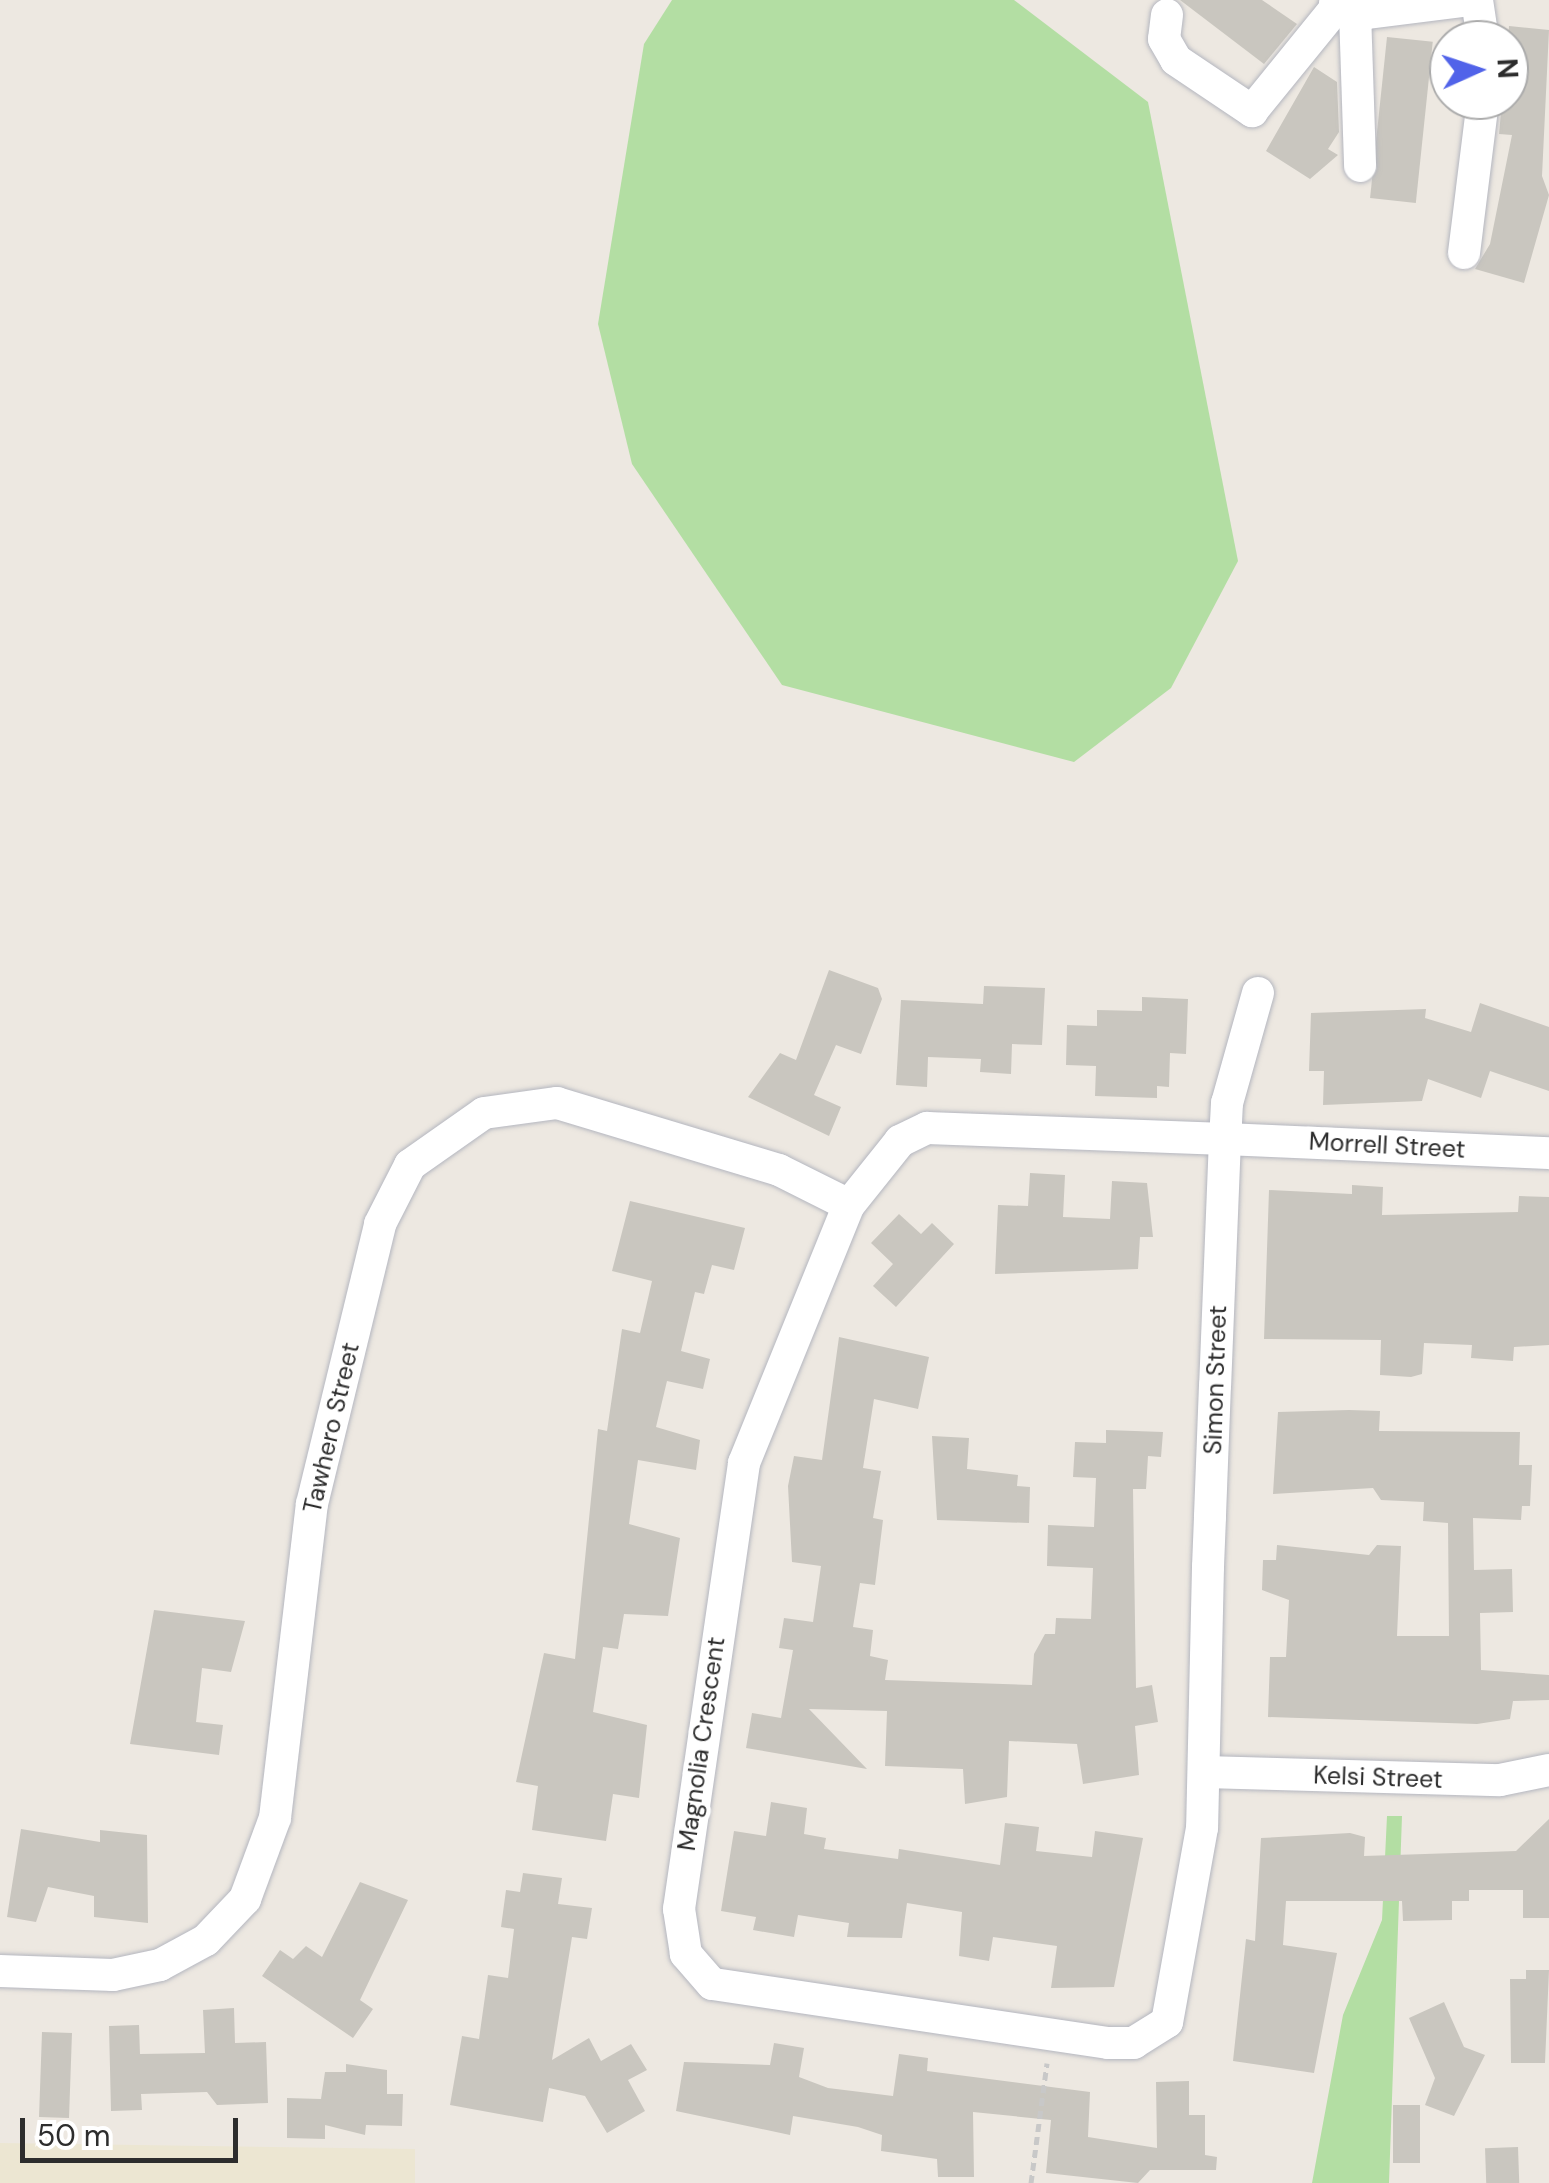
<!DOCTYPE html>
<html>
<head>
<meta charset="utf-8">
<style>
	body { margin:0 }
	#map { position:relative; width:1549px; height:2183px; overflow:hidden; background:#ede8e1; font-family:"DM Sans",sans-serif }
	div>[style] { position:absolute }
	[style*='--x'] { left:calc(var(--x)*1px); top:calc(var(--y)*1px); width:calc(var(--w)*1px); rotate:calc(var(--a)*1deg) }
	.education>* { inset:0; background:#ece6d2 }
	.green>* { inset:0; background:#b3dea3 }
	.building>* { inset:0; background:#c9c6bf; transform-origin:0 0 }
	.path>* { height:5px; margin-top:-2.5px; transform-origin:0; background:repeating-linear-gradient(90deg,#c8c8c8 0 8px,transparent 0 13px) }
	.roads { filter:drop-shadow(0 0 2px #b4b6bf) drop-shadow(0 0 2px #b4b6bf) }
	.minor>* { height:32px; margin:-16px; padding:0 16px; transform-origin:16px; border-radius:16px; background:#fff }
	span { translate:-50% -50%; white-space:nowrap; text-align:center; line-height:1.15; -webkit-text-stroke:9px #fff; paint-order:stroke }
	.street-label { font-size:25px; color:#2d2d2d }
	.north { position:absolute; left:1429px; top:20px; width:100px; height:100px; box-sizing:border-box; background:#fff; border:2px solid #ababab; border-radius:50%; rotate:87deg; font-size:28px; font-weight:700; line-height:40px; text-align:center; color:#2d2d2d }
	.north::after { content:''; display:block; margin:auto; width:35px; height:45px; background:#5163e9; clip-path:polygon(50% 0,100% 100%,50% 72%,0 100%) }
	.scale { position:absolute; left:20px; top:2118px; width:218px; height:45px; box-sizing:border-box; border:5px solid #2d2d2d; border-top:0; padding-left:12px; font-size:30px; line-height:35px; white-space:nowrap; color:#2d2d2d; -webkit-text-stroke:8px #fff; paint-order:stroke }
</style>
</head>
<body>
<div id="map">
	<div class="education">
		<i style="clip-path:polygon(0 2143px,415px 2149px,415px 2183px,0 2183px)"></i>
	</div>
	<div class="green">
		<i style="clip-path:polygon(672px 0,1014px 0,1148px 102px,1238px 561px,1171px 688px,1074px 762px,782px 685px,632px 464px,598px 324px,644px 44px)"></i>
		<i style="clip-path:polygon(1387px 1816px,1402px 1816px,1389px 2183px,1312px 2183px,1343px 2015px,1382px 1920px)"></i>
	</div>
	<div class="building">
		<i style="clip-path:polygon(1180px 0,1262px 0,1297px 24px,1264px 64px)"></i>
		<i style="clip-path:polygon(1509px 26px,1549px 30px,1542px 176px,1549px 195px,1524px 283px,1475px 269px,1490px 244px,1512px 135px,1499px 134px)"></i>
		<i style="left:1387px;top:37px;width:46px;height:162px;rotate:6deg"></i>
		<i style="clip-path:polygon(1314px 67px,1337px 82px,1339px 132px,1328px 149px,1338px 155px,1310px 179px,1266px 151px)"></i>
		<i style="clip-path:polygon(829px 970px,878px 988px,882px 999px,861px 1054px,836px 1045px,814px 1095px,841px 1107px,829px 1136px,748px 1097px,780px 1053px,796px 1060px)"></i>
		<i style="clip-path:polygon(984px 986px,1045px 988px,1042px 1045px,1012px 1044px,1011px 1074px,980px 1072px,981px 1059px,928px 1057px,927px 1087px,896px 1085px,901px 1000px,983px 1004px)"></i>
		<i style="clip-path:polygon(1142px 997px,1188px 999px,1186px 1054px,1170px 1053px,1169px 1087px,1157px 1086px,1157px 1098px,1095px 1096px,1096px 1066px,1066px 1065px,1067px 1025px,1097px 1026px,1097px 1010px,1142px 1011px)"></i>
		<i style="clip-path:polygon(1480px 1003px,1549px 1027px,1549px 1091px,1490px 1071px,1481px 1098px,1428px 1079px,1422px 1101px,1323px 1105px,1324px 1071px,1309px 1071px,1311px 1013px,1426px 1009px,1425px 1018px,1471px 1032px)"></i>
		<i style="clip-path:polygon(1030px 1173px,1065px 1175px,1063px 1217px,1110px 1219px,1112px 1181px,1147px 1183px,1153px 1237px,1140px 1237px,1138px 1269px,995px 1274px,998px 1205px,1028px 1206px)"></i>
		<i style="clip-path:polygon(1352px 1185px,1383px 1187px,1382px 1215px,1518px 1212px,1519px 1196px,1549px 1197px,1549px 1345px,1514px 1347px,1513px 1361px,1471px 1358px,1472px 1345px,1424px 1343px,1422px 1374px,1411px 1377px,1380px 1375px,1381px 1340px,1264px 1339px,1269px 1190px,1352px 1194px)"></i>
		<i style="clip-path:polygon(630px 1201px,745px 1228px,734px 1270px,712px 1265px,704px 1294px,695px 1292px,681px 1351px,710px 1359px,703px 1389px,667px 1381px,656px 1427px,700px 1440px,696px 1470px,638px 1460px,629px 1524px,680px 1538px,668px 1616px,624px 1614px,618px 1649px,603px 1647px,593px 1712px,647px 1725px,639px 1798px,613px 1794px,606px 1841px,532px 1830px,538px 1786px,516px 1782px,544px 1653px,575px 1659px,598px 1429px,607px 1431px,622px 1329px,640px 1333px,652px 1281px,612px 1271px)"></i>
		<i style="clip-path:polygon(899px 1214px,921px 1234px,932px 1223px,954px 1244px,896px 1307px,873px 1286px,893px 1264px,871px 1243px)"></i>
		<i style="clip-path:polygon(839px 1337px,929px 1357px,918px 1409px,874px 1399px,863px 1468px,881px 1471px,873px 1518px,883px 1520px,875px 1585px,860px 1583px,853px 1627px,873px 1630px,870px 1656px,888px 1660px,885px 1680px,1032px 1685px,1034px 1654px,1045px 1634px,1055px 1634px,1056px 1618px,1091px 1619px,1093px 1568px,1047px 1566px,1048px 1525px,1094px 1527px,1096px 1478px,1073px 1477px,1075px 1442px,1106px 1443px,1106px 1430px,1163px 1432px,1161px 1457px,1148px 1456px,1146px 1489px,1133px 1489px,1136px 1688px,1152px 1685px,1158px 1722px,1135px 1726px,1139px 1775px,1083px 1784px,1077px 1744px,1009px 1741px,1007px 1797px,965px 1804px,963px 1769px,885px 1766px,887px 1711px,809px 1709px,867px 1769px,746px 1748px,752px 1713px,781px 1718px,793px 1650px,779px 1648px,784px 1618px,813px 1622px,821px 1566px,792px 1562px,788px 1486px,794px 1456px,822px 1460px)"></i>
		<i style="clip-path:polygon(1349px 1410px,1380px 1411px,1379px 1431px,1520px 1432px,1519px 1465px,1532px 1465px,1530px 1506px,1522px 1506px,1521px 1520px,1473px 1518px,1474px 1570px,1512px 1569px,1513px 1612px,1480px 1613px,1481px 1670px,1549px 1675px,1549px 1700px,1513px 1701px,1510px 1719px,1477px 1724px,1268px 1717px,1270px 1657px,1286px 1657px,1289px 1600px,1262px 1590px,1263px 1560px,1276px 1560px,1277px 1545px,1369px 1555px,1377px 1545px,1401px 1546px,1397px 1636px,1449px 1636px,1448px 1523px,1423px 1521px,1424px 1502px,1381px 1500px,1373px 1488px,1273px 1494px,1278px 1412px)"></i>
		<i style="clip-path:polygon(932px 1436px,969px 1438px,967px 1469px,1018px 1475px,1017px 1486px,1030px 1487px,1029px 1523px,937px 1520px)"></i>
		<i style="clip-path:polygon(154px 1610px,245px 1621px,231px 1672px,202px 1668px,196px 1722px,223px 1725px,219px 1755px,130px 1744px)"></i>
		<i style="clip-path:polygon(771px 1802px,807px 1808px,804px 1834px,826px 1838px,824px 1849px,898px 1859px,899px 1849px,1000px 1865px,1005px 1823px,1039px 1827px,1036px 1851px,1092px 1857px,1095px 1831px,1143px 1838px,1114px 1987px,1051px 1988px,1057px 1946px,993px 1937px,989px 1961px,959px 1956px,962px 1912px,907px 1903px,902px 1938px,847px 1937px,849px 1923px,798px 1915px,794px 1937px,753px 1930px,756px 1917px,721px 1911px,734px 1831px,766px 1836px)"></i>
		<i style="clip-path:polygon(1549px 1819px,1549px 1918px,1523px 1918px,1523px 1890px,1469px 1890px,1469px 1901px,1452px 1901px,1452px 1920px,1403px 1921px,1402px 1901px,1286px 1901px,1283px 1945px,1337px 1953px,1314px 2073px,1233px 2061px,1246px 1939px,1255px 1941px,1261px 1838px,1350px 1833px,1365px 1837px,1364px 1856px,1516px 1851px)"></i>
		<i style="clip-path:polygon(21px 1829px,100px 1842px,100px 1830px,147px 1835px,148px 1923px,94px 1917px,94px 1896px,48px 1887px,36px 1922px,7px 1917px)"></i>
		<i style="clip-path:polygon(523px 1873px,562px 1878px,558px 1904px,592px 1908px,587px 1939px,572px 1937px,552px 2060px,589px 2038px,601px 2061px,631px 2044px,647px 2070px,628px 2080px,645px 2111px,607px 2133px,585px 2096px,549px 2088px,543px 2122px,450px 2105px,462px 2036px,479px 2039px,488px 1975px,508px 1978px,514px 1929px,501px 1927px,506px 1890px,520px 1892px)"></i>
		<i style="clip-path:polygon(360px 1882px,408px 1900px,360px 2000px,373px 2009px,353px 2038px,262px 1976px,280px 1950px,293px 1959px,306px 1946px,322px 1957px)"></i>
		<i style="clip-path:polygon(1526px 1970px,1549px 1970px,1545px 2063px,1511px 2063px,1510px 1979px,1526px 1979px)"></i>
		<i style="clip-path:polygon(1444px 2002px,1464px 2047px,1485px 2055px,1454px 2116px,1425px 2105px,1435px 2078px,1409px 2018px)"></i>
		<i style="clip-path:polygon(234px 2008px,235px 2043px,266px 2042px,268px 2103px,217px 2105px,207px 2092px,141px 2094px,142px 2110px,111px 2111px,109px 2026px,139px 2025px,140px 2054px,205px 2053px,203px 2010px)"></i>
		<i style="left:42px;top:2032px;width:30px;height:85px;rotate:2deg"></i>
		<i style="clip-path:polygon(774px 2043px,804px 2048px,799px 2077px,828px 2088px,893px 2096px,899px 2054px,928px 2058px,927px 2071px,1090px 2092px,1088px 2137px,1157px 2148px,1156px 2082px,1189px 2081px,1189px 2115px,1205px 2115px,1205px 2155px,1217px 2157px,1216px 2170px,1150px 2170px,1138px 2183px,1046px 2173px,1051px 2120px,973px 2112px,974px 2177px,938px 2177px,937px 2159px,881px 2151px,882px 2135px,858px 2127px,793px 2116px,790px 2135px,676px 2111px,684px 2062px,770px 2065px)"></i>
		<i style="clip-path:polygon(346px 2064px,387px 2070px,387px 2094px,403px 2094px,402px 2126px,366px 2125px,365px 2135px,325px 2125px,325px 2139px,287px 2138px,287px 2098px,321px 2099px,325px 2072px,346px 2072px)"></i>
		<i style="left:1393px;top:2105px;width:27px;height:58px"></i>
		<i style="left:1518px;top:2147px;width:36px;height:33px;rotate:88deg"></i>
	</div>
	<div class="path">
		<i style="--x:1031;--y:2183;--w:121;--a:-82.4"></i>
	</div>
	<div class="roads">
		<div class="minor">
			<i style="--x:1477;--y:0;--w:40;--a:81.5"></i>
			<i style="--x:1335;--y:3;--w:34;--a:17"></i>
			<i style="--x:1368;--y:13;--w:102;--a:-7.3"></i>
			<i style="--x:1355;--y:12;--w:154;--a:88.1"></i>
			<i style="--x:1167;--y:15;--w:24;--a:97"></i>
			<i style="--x:1164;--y:39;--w:24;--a:60"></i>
			<i style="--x:1176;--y:60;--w:92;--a:33.9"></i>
			<i style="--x:1252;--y:111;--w:136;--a:-50.9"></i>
			<i style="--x:1464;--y:253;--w:154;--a:-82.9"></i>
			<i style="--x:1258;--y:993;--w:114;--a:105.7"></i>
			<i style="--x:1227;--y:1103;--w:22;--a:93"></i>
			<i style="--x:1226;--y:1125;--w:14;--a:94"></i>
			<i style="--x:1225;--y:1139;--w:246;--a:92.3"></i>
			<i style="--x:1215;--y:1385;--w:132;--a:92.2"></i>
			<i style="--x:1210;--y:1517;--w:50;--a:92.3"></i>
			<i style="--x:1208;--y:1567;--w:261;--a:91.3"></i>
			<i style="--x:1202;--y:1828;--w:197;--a:100.2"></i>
			<i style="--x:1167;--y:2022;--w:39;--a:148"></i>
			<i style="--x:1134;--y:2043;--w:26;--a:180"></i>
			<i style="--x:1108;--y:2043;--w:400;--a:-171.5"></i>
			<i style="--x:712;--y:1984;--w:40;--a:-131"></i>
			<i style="--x:686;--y:1954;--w:46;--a:-98.8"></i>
			<i style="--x:679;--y:1909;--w:451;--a:-81.7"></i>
			<i style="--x:744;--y:1463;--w:279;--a:-67.9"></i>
			<i style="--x:849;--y:1205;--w:82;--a:-51.4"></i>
			<i style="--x:900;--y:1141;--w:30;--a:-26"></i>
			<i style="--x:927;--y:1128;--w:298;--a:2.1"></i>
			<i style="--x:1225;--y:1139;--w:324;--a:2.5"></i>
			<i style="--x:1205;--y:1772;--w:295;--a:1.6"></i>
			<i style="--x:1500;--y:1780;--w:50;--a:-11.5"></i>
			<i style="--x:0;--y:1971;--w:113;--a:2"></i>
			<i style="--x:113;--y:1975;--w:48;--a:-12"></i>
			<i style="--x:160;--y:1965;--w:52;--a:-28.5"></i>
			<i style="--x:206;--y:1940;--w:57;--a:-46.4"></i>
			<i style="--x:245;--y:1899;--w:86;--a:-69.7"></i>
			<i style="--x:275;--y:1818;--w:316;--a:-83.3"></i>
			<i style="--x:312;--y:1504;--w:288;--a:-76.3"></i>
			<i style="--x:380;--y:1224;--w:66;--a:-63"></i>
			<i style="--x:410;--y:1165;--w:90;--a:-35.1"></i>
			<i style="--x:484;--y:1113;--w:74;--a:-7.8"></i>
			<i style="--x:557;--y:1103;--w:232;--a:16.8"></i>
			<i style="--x:779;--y:1170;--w:78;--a:26.6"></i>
		</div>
	</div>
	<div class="street-label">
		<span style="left:1387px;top:1146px;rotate:3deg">Morrell Street</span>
		<span style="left:1216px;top:1380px;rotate:-88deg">Simon Street</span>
		<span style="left:332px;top:1428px;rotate:-77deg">Tawhero Street</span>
		<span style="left:702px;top:1744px;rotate:-82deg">Magnolia Crescent</span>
		<span style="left:1378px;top:1778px;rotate:2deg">Kelsi Street</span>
	</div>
	<div class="north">N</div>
	<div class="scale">50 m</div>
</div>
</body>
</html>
